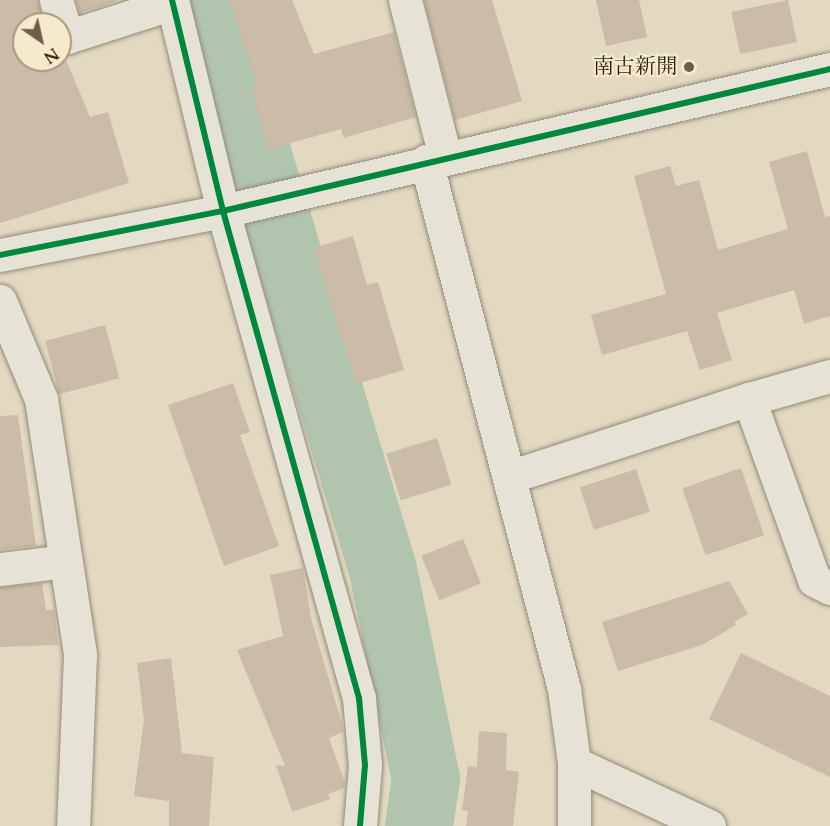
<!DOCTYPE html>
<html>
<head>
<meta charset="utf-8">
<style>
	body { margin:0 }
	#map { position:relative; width:830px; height:826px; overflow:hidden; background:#e2d9c0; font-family:Cardo,"Noto Serif JP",serif }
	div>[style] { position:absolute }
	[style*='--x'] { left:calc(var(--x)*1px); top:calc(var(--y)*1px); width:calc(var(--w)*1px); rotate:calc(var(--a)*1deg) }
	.river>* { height:68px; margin:-34px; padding:0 34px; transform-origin:34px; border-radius:34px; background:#b1c5ae }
	.building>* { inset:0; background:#cabca8; transform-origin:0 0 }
	.roads { filter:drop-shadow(0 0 2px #938b7b) drop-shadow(0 0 2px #938b7b) }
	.minor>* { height:33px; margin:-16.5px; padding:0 16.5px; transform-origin:16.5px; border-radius:16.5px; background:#e7e2d6 }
	.cycleway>* { height:6px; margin:-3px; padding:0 3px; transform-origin:3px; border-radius:3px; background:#00873e }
	.dots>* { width:16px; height:16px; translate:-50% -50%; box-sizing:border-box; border:3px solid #f6eacc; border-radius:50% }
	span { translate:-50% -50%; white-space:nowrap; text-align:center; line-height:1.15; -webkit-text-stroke:4.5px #f6eacc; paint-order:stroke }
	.poi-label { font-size:21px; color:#301b0c }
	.right { translate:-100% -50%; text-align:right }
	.north { position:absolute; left:12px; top:12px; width:60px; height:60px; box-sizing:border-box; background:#f6eacc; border:2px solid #a7977f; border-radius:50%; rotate:146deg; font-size:16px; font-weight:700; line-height:24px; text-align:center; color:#301b0c }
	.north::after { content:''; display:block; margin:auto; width:21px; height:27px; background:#6e5e4b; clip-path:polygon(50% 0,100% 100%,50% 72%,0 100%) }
</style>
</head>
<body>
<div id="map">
	<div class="river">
		<i style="--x:211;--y:0;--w:595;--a:73.21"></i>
		<i style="--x:383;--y:570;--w:213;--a:78.4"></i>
		<i style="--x:426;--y:779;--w:48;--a:98.5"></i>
	</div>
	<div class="building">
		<i style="clip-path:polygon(0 0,38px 0,44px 24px,24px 24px,24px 60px,60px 60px,60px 54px,64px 55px,90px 117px,108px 112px,129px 183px,0 223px)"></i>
		<i style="clip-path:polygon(76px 0,116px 0,117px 1px,80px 13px)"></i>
		<i style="clip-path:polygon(230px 0,292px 0,314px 54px,394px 32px,416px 117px,344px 138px,341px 129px,269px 149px,251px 87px,257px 85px)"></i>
		<i style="clip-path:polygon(424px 0,492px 0,522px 101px,455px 120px)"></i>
		<i style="clip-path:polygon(596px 0,639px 0,647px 37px,606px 46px)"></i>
		<i style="left:788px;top:0;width:43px;height:58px;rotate:78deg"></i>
		<i style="clip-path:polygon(807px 151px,825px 217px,830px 216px,830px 316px,804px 324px,794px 290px,717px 313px,732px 360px,700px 370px,687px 331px,602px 355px,591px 315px,666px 294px,634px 176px,670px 166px,676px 186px,699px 180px,718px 250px,788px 229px,769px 162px)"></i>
		<i style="clip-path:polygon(353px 236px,367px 285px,378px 282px,404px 370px,356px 384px,314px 248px)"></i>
		<i style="left:105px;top:325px;width:55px;height:62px;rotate:75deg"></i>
		<i style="clip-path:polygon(233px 383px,250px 432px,240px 435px,279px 546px,224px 566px,168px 405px)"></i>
		<i style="clip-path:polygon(18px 415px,36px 546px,0 550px,0 416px)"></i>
		<i style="left:437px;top:438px;width:49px;height:53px;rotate:73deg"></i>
		<i style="left:741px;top:468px;width:71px;height:62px;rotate:71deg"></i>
		<i style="left:636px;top:469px;width:45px;height:59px;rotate:72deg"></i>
		<i style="left:463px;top:539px;width:48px;height:45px;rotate:68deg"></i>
		<i style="clip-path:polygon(303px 568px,311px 618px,342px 724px,343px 732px,329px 738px,345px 783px,344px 788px,328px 794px,330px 799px,292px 812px,276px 765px,285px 766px,237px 650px,283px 636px,270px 575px)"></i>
		<i style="clip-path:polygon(729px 581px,748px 614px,734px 622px,736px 625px,702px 645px,618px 671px,602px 622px)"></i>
		<i style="clip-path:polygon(42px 583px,46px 610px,54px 610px,58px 645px,0 647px,0 587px)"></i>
		<i style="clip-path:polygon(741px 653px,830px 696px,830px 777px,709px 719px)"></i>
		<i style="clip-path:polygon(171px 658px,182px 753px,214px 757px,209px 826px,169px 826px,169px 801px,134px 796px,144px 720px,137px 663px)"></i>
		<i style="clip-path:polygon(479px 731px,507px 733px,506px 770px,519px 772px,513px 826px,466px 826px,468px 811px,462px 810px,468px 766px,477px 767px)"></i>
	</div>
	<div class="roads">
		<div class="minor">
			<i style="--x:56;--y:0;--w:39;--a:73"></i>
			<i style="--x:67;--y:37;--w:111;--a:-17.8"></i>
			<i style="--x:172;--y:0;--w:217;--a:76.4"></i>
			<i style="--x:223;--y:211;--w:506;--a:74.4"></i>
			<i style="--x:359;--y:698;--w:67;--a:84.9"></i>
			<i style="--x:365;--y:765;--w:61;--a:94.7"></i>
			<i style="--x:405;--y:0;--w:162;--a:75.7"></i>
			<i style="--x:426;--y:161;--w:546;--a:75.35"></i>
			<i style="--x:564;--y:689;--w:75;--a:82.3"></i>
			<i style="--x:574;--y:763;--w:63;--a:90"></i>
			<i style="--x:0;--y:255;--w:227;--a:-11.2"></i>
			<i style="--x:223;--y:211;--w:623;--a:-13.17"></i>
			<i style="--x:0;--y:301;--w:106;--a:67.3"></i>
			<i style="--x:41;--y:399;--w:259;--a:81.3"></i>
			<i style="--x:80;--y:655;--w:171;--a:92.3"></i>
			<i style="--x:749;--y:399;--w:192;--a:70.2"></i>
			<i style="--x:814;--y:580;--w:18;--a:27"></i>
			<i style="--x:509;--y:477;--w:252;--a:-18"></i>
			<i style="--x:749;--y:399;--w:84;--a:-15.9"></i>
			<i style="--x:0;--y:569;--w:66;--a:-6.9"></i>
			<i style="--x:574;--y:763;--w:149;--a:25"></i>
		</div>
	</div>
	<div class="cycleway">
		<i style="--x:172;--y:0;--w:217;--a:76.4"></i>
		<i style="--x:223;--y:211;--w:506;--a:74.4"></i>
		<i style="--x:359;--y:698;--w:67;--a:84.9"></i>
		<i style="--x:365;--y:765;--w:61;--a:94.7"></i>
		<i style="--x:0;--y:255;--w:227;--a:-11.2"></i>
		<i style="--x:223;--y:211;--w:623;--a:-13.17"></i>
	</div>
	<div class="dots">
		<i style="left:689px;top:67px;background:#6e5e4b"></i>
	</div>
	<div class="poi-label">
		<span class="right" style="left:677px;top:67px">南古新開</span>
	</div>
	<div class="north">N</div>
</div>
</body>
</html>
